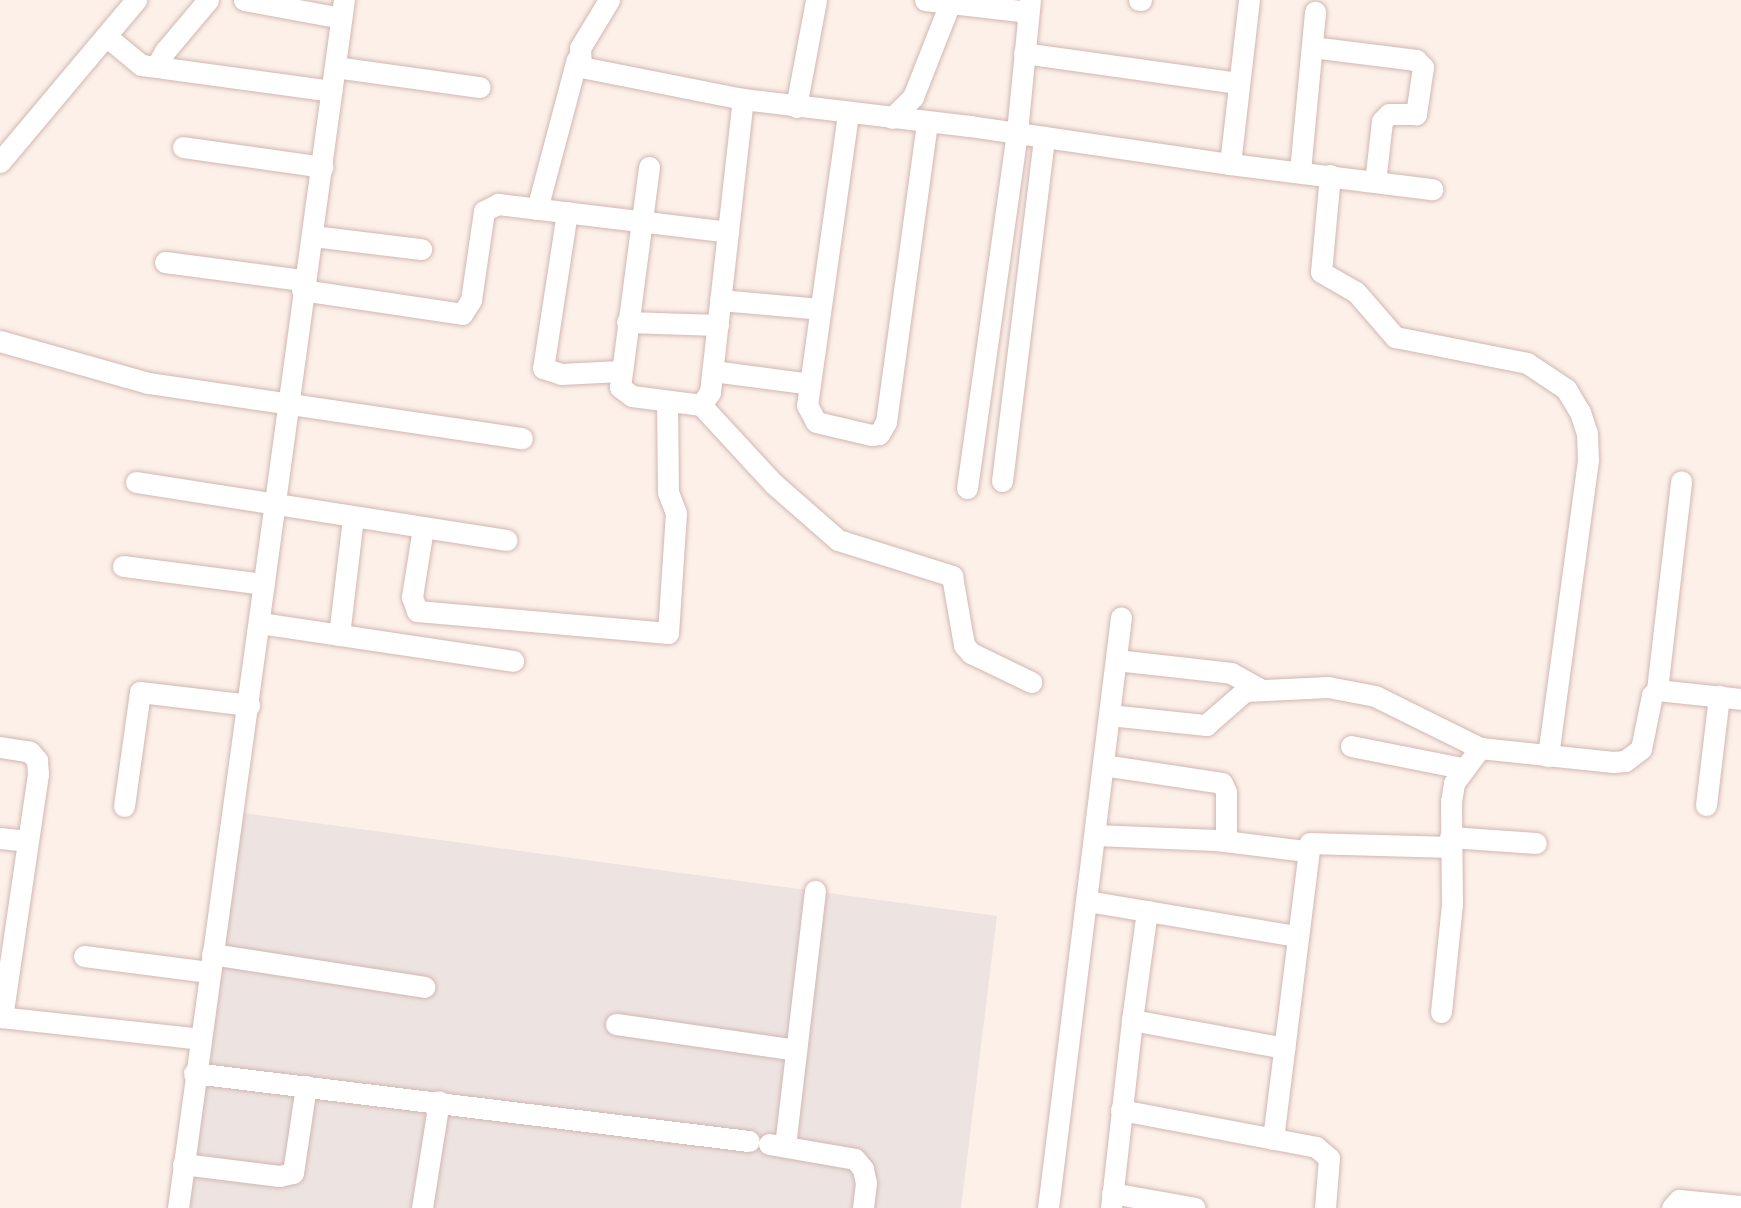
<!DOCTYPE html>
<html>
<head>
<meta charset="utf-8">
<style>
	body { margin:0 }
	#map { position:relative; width:1741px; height:1208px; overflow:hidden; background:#fcf0e9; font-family:Poppins,sans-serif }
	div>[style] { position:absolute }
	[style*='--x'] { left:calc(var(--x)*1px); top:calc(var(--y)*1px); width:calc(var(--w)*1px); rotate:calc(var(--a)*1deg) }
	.industrial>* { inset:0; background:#ede4e2 }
	.roads { filter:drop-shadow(0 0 2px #d1b7b1) drop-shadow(0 0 2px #d1b7b1) }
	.minor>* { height:21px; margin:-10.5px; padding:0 10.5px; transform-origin:10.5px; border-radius:10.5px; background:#fff }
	span { translate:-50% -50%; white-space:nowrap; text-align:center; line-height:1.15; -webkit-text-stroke:5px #fff5f0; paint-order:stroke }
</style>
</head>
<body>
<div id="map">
	<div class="industrial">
		<i style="clip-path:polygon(236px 812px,997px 916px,961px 1208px,186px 1208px)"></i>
	</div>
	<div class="roads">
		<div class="minor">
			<i style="--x:208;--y:0;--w:67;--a:130.1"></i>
			<i style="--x:165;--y:51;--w:10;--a:119"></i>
			<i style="--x:160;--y:60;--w:9;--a:63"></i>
			<i style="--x:164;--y:68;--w:169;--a:7.8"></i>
			<i style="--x:244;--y:0;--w:99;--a:10.5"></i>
			<i style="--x:609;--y:0;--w:56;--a:121.1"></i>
			<i style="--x:580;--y:48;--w:19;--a:87"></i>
			<i style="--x:581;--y:67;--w:165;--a:11.2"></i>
			<i style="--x:925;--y:0;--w:104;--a:6.6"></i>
			<i style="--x:1139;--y:0;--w:2;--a:0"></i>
			<i style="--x:106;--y:36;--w:45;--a:39.6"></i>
			<i style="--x:141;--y:65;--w:23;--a:7"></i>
			<i style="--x:1312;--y:47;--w:105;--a:7.1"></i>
			<i style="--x:1416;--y:60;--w:10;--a:45"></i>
			<i style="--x:1423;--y:67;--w:48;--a:98.5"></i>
			<i style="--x:1416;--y:114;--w:27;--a:180"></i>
			<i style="--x:1389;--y:114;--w:10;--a:135"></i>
			<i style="--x:1382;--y:121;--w:61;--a:96.5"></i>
			<i style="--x:1024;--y:53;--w:216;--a:8"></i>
			<i style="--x:335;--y:67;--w:146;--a:7.9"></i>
			<i style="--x:796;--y:107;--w:109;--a:-79.4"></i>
			<i style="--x:848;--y:114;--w:294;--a:98"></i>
			<i style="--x:807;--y:405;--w:19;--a:62"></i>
			<i style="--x:816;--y:422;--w:57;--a:13.1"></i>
			<i style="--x:872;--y:435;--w:7;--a:-8"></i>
			<i style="--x:879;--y:434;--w:14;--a:-60"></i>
			<i style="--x:886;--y:422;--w:303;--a:-82.2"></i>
			<i style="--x:892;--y:118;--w:30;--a:-45"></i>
			<i style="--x:913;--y:97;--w:101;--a:-68.5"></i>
			<i style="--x:183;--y:147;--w:141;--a:8.1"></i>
			<i style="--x:0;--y:162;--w:212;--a:-50"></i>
			<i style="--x:1230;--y:164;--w:204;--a:7.1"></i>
			<i style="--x:649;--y:167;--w:222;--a:97.5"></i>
			<i style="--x:620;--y:387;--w:15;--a:37"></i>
			<i style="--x:632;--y:396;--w:70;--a:7.4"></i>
			<i style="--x:701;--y:405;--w:16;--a:-55"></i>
			<i style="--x:710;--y:392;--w:295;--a:-83.6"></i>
			<i style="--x:743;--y:99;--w:228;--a:6.8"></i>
			<i style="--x:969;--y:126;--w:264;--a:8.3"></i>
			<i style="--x:1230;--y:164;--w:165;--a:-83.4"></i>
			<i style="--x:1300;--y:171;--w:160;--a:-84.6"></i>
			<i style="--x:1330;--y:175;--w:97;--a:95.3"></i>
			<i style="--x:1321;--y:272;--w:40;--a:29.7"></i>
			<i style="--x:1356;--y:292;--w:60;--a:49.1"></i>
			<i style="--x:1395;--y:337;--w:135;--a:11.1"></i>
			<i style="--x:1527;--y:363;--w:47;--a:33.7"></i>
			<i style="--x:1566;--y:389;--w:27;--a:59"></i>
			<i style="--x:1580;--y:412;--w:22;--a:72"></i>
			<i style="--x:1587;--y:433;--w:27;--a:88"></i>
			<i style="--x:1588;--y:460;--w:299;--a:97.7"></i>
			<i style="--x:537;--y:209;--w:155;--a:-75.1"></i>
			<i style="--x:567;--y:212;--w:158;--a:98.7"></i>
			<i style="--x:543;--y:368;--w:19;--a:18"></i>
			<i style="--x:561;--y:374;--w:59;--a:-2.9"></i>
			<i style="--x:313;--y:236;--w:109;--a:6.9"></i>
			<i style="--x:165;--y:262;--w:138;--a:7.5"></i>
			<i style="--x:302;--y:290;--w:162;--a:8.5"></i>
			<i style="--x:462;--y:314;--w:17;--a:-57"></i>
			<i style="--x:471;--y:300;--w:90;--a:-81.7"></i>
			<i style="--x:484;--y:211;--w:16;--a:-27"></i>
			<i style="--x:498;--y:204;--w:232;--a:6.9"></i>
			<i style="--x:720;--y:300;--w:100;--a:5.1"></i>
			<i style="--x:627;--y:322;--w:91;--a:1.9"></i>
			<i style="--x:0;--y:341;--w:154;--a:15.8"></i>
			<i style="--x:148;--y:383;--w:378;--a:8.4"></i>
			<i style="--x:713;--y:371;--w:98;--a:7.6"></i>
			<i style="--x:701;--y:405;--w:108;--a:47.3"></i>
			<i style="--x:774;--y:484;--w:85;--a:41.2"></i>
			<i style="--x:838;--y:540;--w:120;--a:17.5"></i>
			<i style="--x:952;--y:576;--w:70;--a:80.1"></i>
			<i style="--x:964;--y:645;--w:11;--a:49"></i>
			<i style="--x:971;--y:653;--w:67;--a:25.8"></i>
			<i style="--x:1002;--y:481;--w:347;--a:-83"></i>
			<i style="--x:136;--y:482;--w:375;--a:8.9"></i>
			<i style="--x:967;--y:488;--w:359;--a:-82"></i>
			<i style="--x:1017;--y:132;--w:133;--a:-84.4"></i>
			<i style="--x:423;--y:528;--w:70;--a:99.1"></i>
			<i style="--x:412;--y:597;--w:15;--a:70"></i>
			<i style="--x:417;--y:611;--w:252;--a:5"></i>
			<i style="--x:668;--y:633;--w:120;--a:-86.2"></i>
			<i style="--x:676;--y:513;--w:22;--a:-111"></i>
			<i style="--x:668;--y:492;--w:90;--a:-90.6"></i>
			<i style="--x:123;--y:566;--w:142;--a:7.3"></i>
			<i style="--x:260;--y:623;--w:256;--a:8.5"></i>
			<i style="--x:339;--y:635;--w:118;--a:-83.2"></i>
			<i style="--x:1116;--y:660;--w:116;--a:6.4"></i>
			<i style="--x:1231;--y:673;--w:33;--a:29"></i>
			<i style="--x:1657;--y:690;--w:210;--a:-83.4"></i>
			<i style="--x:1109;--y:715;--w:98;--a:5.9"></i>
			<i style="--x:1206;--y:725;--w:52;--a:-41.1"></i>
			<i style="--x:1245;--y:691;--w:83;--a:-2.8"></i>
			<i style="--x:1328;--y:687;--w:48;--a:10.8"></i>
			<i style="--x:1375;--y:696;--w:117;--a:26.3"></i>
			<i style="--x:1480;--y:748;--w:134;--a:6"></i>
			<i style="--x:1613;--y:762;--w:12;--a:-5"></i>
			<i style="--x:1625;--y:761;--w:20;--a:-37"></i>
			<i style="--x:1641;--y:749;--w:55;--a:-78.5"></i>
			<i style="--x:1652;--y:695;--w:7;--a:-45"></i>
			<i style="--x:1657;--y:690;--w:84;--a:6.1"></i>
			<i style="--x:1351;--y:746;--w:113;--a:11.2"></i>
			<i style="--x:0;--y:747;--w:30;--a:9"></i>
			<i style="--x:30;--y:752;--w:11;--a:49"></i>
			<i style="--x:37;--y:760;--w:14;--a:86"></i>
			<i style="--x:38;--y:774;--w:246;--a:98.4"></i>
			<i style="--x:1103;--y:765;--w:120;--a:8.6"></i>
			<i style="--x:1222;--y:783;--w:10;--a:66"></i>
			<i style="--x:1226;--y:792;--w:49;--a:90"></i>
			<i style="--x:1706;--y:805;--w:110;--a:-83.2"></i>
			<i style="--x:124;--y:806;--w:115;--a:-82"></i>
			<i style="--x:140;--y:692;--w:110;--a:6.8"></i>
			<i style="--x:1095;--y:835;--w:121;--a:2.4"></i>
			<i style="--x:1216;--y:840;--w:91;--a:7"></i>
			<i style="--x:1450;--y:837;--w:86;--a:4"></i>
			<i style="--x:0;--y:838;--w:27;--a:6"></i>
			<i style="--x:1087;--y:901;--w:212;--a:9.5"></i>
			<i style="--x:212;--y:954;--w:215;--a:8.8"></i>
			<i style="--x:84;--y:956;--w:126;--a:7.3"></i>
			<i style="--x:1441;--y:1012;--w:109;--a:-84.2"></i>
			<i style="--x:1452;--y:904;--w:102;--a:-90.6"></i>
			<i style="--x:1451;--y:802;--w:19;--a:-81"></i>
			<i style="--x:1454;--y:783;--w:44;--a:-53.4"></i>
			<i style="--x:0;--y:1017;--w:202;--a:6.2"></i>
			<i style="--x:1132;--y:1020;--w:110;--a:-82.2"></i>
			<i style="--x:616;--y:1024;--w:182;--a:8.2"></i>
			<i style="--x:194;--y:1073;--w:559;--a:6.99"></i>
			<i style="--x:1121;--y:1110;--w:198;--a:10.7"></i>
			<i style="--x:1316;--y:1147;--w:17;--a:40"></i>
			<i style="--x:1329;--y:1158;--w:50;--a:94.6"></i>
			<i style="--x:1273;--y:1139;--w:298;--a:-82.9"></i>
			<i style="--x:1310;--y:843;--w:140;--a:1.6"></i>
			<i style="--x:769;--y:1144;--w:87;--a:9.9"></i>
			<i style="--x:855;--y:1159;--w:13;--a:51"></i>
			<i style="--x:863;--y:1169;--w:14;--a:78"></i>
			<i style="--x:866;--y:1183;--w:25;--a:97"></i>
			<i style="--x:785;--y:1146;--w:257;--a:-83.3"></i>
			<i style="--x:183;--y:1164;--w:97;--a:7.1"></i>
			<i style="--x:279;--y:1176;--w:14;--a:-12"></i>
			<i style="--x:293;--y:1173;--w:88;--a:-81.5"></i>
			<i style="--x:1112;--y:1193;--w:84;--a:10.2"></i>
			<i style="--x:178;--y:1208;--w:1219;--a:-82.18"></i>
			<i style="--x:422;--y:1208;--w:108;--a:-81"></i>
			<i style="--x:1048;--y:1208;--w:595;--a:-82.96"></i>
			<i style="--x:1111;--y:1208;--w:189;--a:-83.6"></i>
			<i style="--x:1132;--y:1020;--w:155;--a:10.4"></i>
			<i style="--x:1672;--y:1208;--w:11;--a:-49"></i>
			<i style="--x:1679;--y:1200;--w:62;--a:5.5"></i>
		</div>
	</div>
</div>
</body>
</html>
